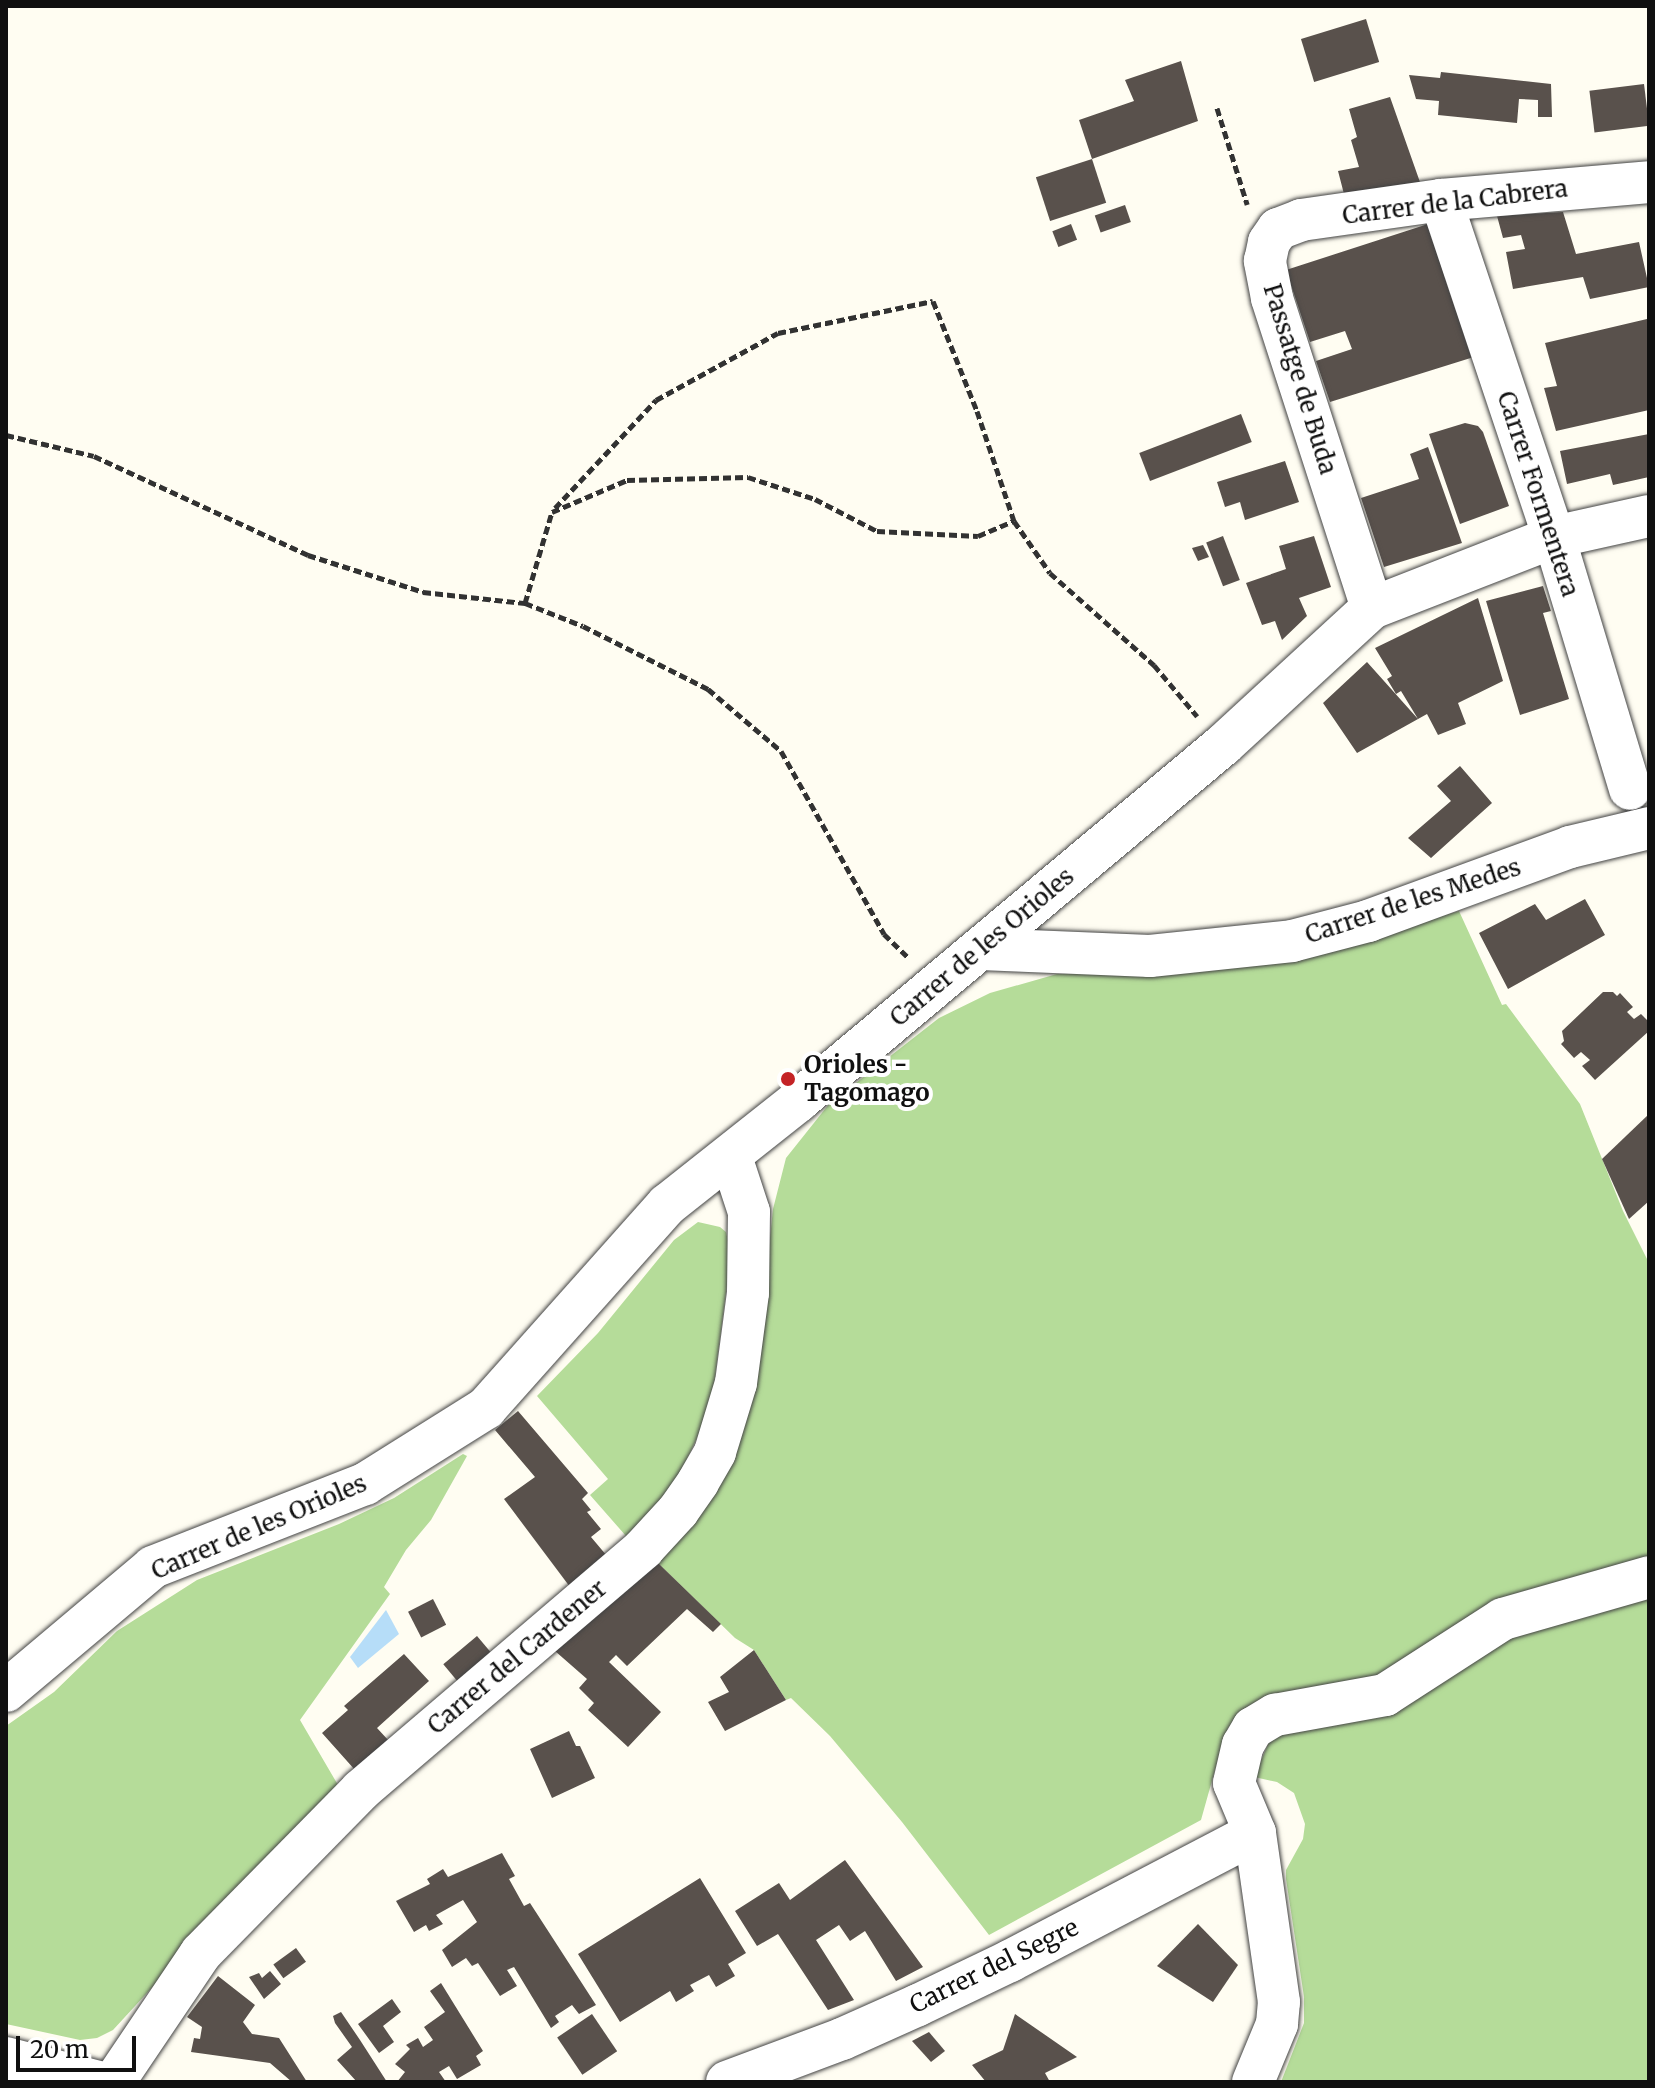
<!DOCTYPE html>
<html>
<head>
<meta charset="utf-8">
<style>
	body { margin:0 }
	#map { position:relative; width:1655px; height:2088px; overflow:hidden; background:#fffdf2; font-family:Merriweather,serif }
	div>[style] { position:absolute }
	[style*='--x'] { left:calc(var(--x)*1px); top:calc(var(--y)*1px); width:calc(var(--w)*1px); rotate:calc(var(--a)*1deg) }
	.forest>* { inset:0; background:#b5dc99 }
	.water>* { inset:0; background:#b6ddf8 }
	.building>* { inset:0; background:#59514c; transform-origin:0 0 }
	.path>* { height:5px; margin-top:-2.5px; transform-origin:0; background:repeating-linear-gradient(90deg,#323232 0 8px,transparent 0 12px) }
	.roads { filter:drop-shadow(0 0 2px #434343) drop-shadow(0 0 2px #434343) }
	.minor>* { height:42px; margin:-21px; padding:0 21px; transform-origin:21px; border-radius:21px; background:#fff }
	.dots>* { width:22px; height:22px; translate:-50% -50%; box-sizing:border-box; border:4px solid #fff; border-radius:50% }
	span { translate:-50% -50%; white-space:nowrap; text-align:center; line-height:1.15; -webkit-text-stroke:8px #fff; paint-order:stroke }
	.street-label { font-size:24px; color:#101010 }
	.poi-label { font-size:24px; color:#101010; font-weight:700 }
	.left { translate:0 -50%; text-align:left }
	.frame { position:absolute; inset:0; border:8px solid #101010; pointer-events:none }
	.scale { position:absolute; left:16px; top:2036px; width:120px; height:36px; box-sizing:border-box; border:4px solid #101010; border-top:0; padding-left:10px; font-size:24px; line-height:28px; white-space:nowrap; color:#101010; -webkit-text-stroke:6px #fff; paint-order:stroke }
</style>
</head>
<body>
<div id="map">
	<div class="forest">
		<i style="clip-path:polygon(1459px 911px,1502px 1005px,1506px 1004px,1580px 1104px,1623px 1211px,1649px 1263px,1649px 1559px,1380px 1676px,1240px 1715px,1228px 1728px,1222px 1745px,1201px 1820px,989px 1935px,902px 1822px,830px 1736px,791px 1698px,786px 1700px,754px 1650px,735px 1638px,655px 1560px,756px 1376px,773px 1209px,786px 1158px,829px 1104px,939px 1018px,990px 993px,1057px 974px,1201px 966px,1375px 935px)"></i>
		<i style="clip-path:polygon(698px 1222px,720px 1227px,726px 1232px,731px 1254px,711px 1408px,680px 1474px,656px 1507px,626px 1536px,590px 1495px,608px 1479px,537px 1396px,598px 1333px,674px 1240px)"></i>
		<i style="clip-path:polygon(463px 1454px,467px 1456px,431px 1520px,406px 1550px,384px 1587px,390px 1594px,300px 1720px,338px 1785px,113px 2030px,97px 2038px,80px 2040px,6px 2024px,6px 1726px,54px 1692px,117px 1631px,197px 1580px,339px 1524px,394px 1498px)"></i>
		<i style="clip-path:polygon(1649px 1590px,1649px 2082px,1281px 2082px,1304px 2023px,1304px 1997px,1286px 1879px,1286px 1870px,1303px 1839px,1305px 1824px,1294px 1793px,1277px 1782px,1254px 1777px,1269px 1742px,1277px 1733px,1526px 1624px)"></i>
	</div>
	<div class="water">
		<i style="clip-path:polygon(386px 1610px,399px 1634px,358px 1668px,350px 1657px)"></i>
	</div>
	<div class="building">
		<i style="left:1366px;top:19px;width:45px;height:68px;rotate:73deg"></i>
		<i style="clip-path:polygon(1181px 61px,1198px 121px,1092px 159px,1079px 120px,1134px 101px,1125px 80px)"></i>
		<i style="clip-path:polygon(1441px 72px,1551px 84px,1552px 117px,1538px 117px,1538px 100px,1519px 99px,1517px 123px,1438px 115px,1439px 101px,1416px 99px,1409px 75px,1440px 78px)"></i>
		<i style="left:1644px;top:84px;width:42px;height:55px;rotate:83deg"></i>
		<i style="clip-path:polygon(1390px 97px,1421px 185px,1344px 194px,1338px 171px,1359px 167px,1351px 140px,1357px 137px,1349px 109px)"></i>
		<i style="left:1092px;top:159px;width:46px;height:59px;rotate:72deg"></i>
		<i style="left:1125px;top:205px;width:18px;height:32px;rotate:71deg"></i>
		<i style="clip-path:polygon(1563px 212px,1576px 254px,1639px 242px,1649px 287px,1590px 299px,1583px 277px,1513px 289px,1506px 252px,1525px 249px,1521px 235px,1503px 238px,1497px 216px)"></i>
		<i style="left:1071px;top:224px;width:17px;height:20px;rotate:69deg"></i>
		<i style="clip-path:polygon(1428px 224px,1477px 356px,1330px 402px,1316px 361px,1352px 349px,1345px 331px,1310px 342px,1286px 270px)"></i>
		<i style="clip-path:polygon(1647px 319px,1649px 410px,1556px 431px,1544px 388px,1557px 386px,1545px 343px)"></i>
		<i style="left:1241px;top:414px;width:30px;height:109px;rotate:69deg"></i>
		<i style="clip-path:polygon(1465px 423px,1478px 426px,1483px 432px,1509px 506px,1460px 524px,1429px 434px)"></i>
		<i style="clip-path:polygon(1649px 434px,1649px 477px,1613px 485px,1610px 474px,1567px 484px,1560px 451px)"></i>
		<i style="clip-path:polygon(1428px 447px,1462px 543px,1384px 567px,1361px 498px,1419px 479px,1410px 454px)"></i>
		<i style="clip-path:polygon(1285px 461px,1299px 502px,1245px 520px,1240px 502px,1225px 507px,1217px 482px)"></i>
		<i style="left:1223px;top:536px;width:47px;height:18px;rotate:69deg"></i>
		<i style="clip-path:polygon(1314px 536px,1331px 587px,1299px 598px,1307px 616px,1282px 640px,1275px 621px,1262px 625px,1246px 583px,1286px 569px,1279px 546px)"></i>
		<i style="clip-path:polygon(1203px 545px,1209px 557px,1198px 561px,1192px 548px)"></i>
		<i style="clip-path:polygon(1543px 586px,1551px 611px,1543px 613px,1569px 699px,1520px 715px,1486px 601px)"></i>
		<i style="clip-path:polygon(1478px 598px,1503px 681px,1458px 703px,1466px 724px,1438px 735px,1427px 714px,1357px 753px,1323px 703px,1367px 662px,1418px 719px,1401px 691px,1396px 694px,1387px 679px,1392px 676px,1375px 648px)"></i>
		<i style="clip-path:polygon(1460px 766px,1492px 803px,1431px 858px,1408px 838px,1451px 801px,1437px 786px)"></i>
		<i style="clip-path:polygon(1585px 899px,1605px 935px,1508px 989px,1479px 933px,1535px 904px,1546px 920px)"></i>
		<i style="clip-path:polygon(1603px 992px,1613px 992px,1617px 996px,1620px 993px,1633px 1007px,1627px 1012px,1634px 1019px,1641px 1014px,1649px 1022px,1649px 1031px,1595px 1080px,1582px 1066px,1590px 1060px,1581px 1052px,1574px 1058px,1561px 1044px,1564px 1041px,1562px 1031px)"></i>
		<i style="clip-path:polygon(1649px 1114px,1649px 1201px,1629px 1219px,1602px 1159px)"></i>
		<i style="clip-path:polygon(518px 1411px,588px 1493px,582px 1499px,591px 1510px,587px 1512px,601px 1529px,591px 1537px,607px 1556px,570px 1587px,504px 1499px,535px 1477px,495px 1430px)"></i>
		<i style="clip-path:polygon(655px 1560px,721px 1624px,713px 1632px,687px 1609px,627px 1666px,616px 1655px,609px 1662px,661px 1712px,628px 1747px,588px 1710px,594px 1703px,579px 1688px,587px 1679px,555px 1651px)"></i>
		<i style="left:433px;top:1599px;width:29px;height:28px;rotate:63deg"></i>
		<i style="left:477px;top:1636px;width:23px;height:44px;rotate:50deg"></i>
		<i style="clip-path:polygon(754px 1650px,786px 1700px,725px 1731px,708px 1702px,729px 1692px,720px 1677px)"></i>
		<i style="clip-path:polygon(404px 1654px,429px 1681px,377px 1728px,389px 1741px,355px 1770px,322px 1733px,348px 1710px,344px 1706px)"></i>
		<i style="clip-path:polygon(569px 1731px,576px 1746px,580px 1746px,595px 1778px,552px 1798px,530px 1749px)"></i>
		<i style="clip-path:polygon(502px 1853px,515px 1876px,509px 1879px,524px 1906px,530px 1903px,596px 2005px,579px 2014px,572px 2005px,555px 2016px,559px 2022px,551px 2028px,514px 1967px,507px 1970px,517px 1986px,500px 1996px,478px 1963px,472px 1966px,466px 1958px,452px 1967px,442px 1950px,477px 1922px,463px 1900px,436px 1915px,443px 1924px,429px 1931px,426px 1925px,414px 1932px,396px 1901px,430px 1884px,427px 1879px,443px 1869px,448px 1877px)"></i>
		<i style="clip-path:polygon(845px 1860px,923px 1967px,896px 1981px,865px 1931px,850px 1941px,839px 1925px,816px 1940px,854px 2000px,828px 2010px,778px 1934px,757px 1946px,735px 1911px,779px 1883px,790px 1900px)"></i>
		<i style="clip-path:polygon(700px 1878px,746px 1953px,728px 1964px,735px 1976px,716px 1987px,709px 1975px,690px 1985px,694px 1991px,676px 2002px,670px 1991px,620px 2022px,578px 1954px)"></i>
		<i style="clip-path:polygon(1198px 1924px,1238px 1965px,1213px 2002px,1157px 1966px)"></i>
		<i style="left:296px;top:1948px;width:17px;height:28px;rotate:54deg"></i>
		<i style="clip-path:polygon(270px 1971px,281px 1984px,264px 1999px,249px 1977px,259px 1973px,262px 1978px)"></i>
		<i style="clip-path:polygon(218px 1976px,255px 2005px,243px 2022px,252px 2034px,279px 2038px,307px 2082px,292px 2082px,270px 2063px,191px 2052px,194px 2038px,200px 2039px,202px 2027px,187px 2017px)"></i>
		<i style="clip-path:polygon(441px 1983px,483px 2051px,476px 2056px,481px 2065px,457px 2079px,449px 2066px,439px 2072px,446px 2082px,397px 2082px,405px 2072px,395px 2064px,410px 2049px,406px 2045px,418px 2038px,423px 2047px,433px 2040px,424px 2027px,445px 2012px,430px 1991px)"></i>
		<i style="clip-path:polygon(392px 1999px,401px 2012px,383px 2026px,394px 2042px,379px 2053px,358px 2024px)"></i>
		<i style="clip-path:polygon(341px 2012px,360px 2040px,387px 2082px,357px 2082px,337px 2060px,352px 2047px,335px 2023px,333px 2016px)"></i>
		<i style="left:592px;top:2014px;width:45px;height:42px;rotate:56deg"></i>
		<i style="clip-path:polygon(1015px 2014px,1077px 2057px,1045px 2073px,1050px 2082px,986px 2082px,972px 2065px,1003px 2050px)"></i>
		<i style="clip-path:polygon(929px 2032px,945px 2051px,931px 2062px,912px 2041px)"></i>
	</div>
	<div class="path">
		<i style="--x:1217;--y:108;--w:101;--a:72.6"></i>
		<i style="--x:6;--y:435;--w:90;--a:13.4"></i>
		<i style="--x:94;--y:456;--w:236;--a:24.8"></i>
		<i style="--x:308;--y:555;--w:121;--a:17.8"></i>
		<i style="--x:423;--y:592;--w:103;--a:6.2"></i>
		<i style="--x:525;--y:603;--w:62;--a:21.6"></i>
		<i style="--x:583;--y:626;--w:140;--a:26.7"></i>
		<i style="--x:708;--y:689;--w:96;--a:40.3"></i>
		<i style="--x:781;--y:751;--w:210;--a:60.6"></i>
		<i style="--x:884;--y:934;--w:33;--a:44"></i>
		<i style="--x:555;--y:508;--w:148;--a:-46.9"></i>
		<i style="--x:656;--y:400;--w:139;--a:-28.8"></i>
		<i style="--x:778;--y:333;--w:158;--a:-11.7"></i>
		<i style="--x:933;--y:301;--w:118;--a:68.2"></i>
		<i style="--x:977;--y:411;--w:116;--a:71.4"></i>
		<i style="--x:525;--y:603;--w:95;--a:-73.5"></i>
		<i style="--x:552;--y:512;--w:82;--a:-23.1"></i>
		<i style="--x:627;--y:480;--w:121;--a:-1.4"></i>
		<i style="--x:748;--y:477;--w:71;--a:18.2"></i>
		<i style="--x:815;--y:499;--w:70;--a:27.3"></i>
		<i style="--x:877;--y:531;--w:101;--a:2.8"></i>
		<i style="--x:978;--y:536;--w:39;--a:-23"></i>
		<i style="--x:1014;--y:521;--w:63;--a:55.3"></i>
		<i style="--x:1050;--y:573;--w:139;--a:41.5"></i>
		<i style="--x:1154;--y:665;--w:67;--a:49.9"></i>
	</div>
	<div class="roads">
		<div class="minor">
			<i style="--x:1441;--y:200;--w:355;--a:71.5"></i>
			<i style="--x:1554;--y:537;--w:263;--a:73.2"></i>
			<i style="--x:1372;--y:608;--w:326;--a:-107.9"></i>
			<i style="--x:1272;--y:298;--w:38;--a:-101"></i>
			<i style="--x:1265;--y:261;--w:19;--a:-78"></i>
			<i style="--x:1269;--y:242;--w:16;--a:-55"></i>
			<i style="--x:1278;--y:229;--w:25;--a:-21"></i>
			<i style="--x:1301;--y:220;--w:141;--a:-8.1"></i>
			<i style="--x:1441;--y:200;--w:209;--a:-4.9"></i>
			<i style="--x:981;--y:949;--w:169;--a:2.4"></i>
			<i style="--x:1150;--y:956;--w:143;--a:-6"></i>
			<i style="--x:1292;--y:941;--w:79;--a:-14.7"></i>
			<i style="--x:1368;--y:921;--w:215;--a:-20.1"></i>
			<i style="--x:1570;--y:847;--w:81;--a:-13.5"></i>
			<i style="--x:6;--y:1691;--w:192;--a:-40.1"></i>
			<i style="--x:153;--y:1567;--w:228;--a:-21.4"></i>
			<i style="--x:365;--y:1484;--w:143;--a:-32.1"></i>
			<i style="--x:486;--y:1408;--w:272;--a:-48.3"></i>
			<i style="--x:667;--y:1205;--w:167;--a:-38.4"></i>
			<i style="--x:798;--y:1101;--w:554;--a:-39.95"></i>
			<i style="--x:1223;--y:745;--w:202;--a:-42.6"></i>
			<i style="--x:1372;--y:608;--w:195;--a:-21.3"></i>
			<i style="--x:1554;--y:537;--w:97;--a:-12.5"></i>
			<i style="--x:6;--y:2058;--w:96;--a:14.5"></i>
			<i style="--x:114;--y:2082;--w:156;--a:-56"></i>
			<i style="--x:201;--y:1953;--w:228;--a:-45.5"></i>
			<i style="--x:361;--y:1790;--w:371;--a:-40.5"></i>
			<i style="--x:643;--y:1549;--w:52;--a:-47.4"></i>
			<i style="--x:678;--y:1511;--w:35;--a:-55"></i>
			<i style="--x:698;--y:1482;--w:34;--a:-60"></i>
			<i style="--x:715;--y:1452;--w:72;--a:-73.1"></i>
			<i style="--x:736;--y:1383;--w:91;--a:-82.4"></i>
			<i style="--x:748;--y:1293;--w:81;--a:-89.3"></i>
			<i style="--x:749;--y:1212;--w:58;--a:-108.1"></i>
			<i style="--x:727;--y:2082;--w:123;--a:-20.5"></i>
			<i style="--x:842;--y:2039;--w:83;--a:-24.1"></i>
			<i style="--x:918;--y:2005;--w:102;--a:-25.6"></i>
			<i style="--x:1010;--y:1961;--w:276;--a:-27.6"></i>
			<i style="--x:1253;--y:2082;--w:63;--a:-67.5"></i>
			<i style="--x:1277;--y:2024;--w:22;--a:-85"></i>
			<i style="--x:1279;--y:2002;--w:171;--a:-98.1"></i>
			<i style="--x:1255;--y:1833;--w:54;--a:-112.8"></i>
			<i style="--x:1234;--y:1783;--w:39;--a:-77"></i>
			<i style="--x:1243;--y:1745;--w:20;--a:-60"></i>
			<i style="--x:1253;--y:1728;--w:26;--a:-31"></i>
			<i style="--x:1275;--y:1715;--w:112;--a:-10.3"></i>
			<i style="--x:1385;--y:1695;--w:140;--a:-32.8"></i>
			<i style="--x:1503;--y:1619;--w:152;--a:-16"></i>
		</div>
	</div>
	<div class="dots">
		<i style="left:788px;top:1079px;background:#c42326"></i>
	</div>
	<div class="street-label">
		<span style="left:1455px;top:202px;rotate:-7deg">Carrer de la Cabrera</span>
		<span style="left:1300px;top:379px;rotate:73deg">Passatge de Buda</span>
		<span style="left:1538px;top:494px;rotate:72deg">Carrer Formentera</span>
		<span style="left:1413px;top:901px;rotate:-18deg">Carrer de les Medes</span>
		<span style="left:982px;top:947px;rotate:-40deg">Carrer de les Orioles</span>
		<span style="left:259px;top:1527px;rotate:-23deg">Carrer de les Orioles</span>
		<span style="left:517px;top:1657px;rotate:-40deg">Carrer del Cardener</span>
		<span style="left:994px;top:1966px;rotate:-26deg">Carrer del Segre</span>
	</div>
	<div class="poi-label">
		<span class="left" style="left:804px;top:1079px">Orioles -<br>Tagomago</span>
	</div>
	<div class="frame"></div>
	<div class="scale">20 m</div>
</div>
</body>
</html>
